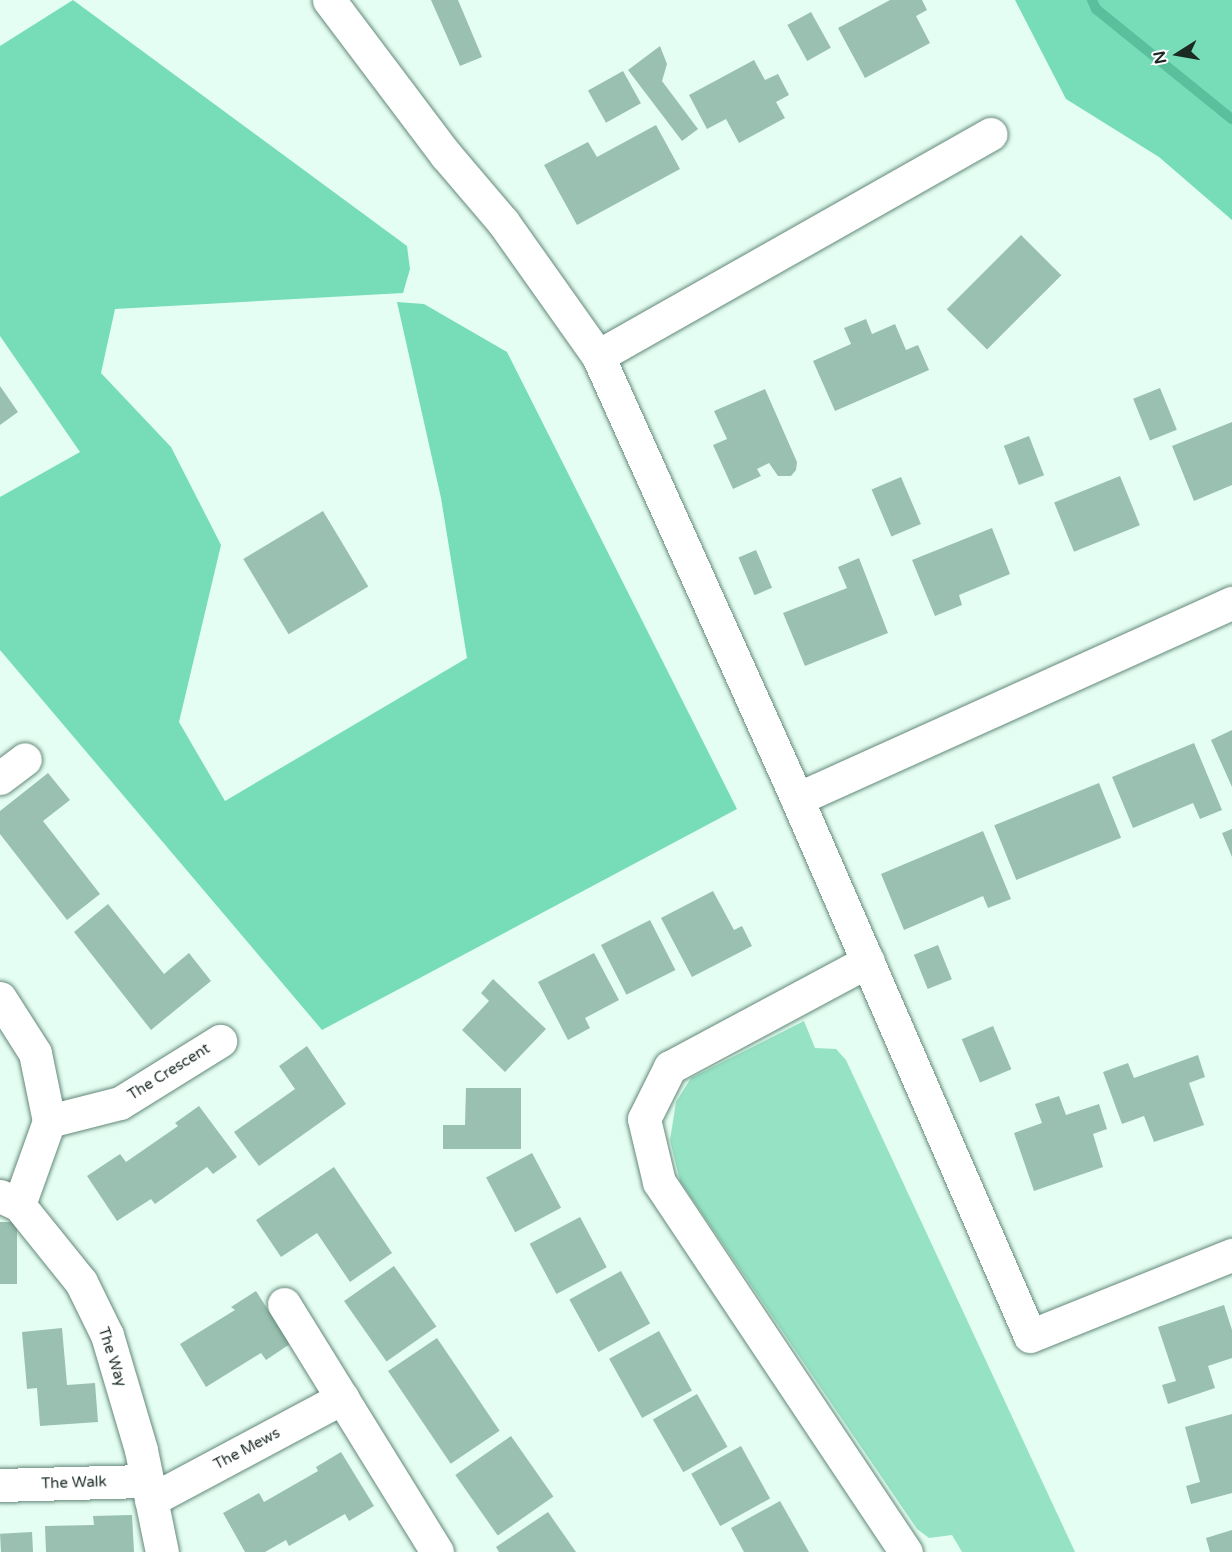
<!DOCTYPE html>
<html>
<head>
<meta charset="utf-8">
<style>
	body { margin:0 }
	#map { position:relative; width:1232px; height:1552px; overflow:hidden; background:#e5fef3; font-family:"Varela Round",sans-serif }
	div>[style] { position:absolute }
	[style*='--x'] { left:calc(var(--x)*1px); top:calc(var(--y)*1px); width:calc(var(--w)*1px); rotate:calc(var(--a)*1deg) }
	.green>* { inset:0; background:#96e2c5 }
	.forest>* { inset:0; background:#77ddb8 }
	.stream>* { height:10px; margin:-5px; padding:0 5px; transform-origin:5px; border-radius:5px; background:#59bf9c }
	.building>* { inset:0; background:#99c0b0; transform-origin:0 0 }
	.roads { filter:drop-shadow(0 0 2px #638879) drop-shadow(0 0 2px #638879) }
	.street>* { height:33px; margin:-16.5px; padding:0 16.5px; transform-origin:16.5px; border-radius:16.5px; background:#fff }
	span { translate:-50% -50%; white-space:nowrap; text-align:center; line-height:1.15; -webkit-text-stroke:5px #fff; paint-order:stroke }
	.street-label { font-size:15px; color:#1b2a24 }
	.north { position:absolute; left:1148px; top:24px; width:60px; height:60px; -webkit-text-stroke:4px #fff; paint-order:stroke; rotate:259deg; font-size:16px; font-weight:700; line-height:24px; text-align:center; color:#1b2a24 }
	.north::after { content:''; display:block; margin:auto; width:21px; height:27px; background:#1b2a24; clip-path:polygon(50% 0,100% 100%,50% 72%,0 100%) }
</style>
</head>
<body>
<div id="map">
	<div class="green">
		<i style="clip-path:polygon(804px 1021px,815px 1048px,836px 1049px,846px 1060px,1075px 1552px,962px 1552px,952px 1535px,929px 1538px,917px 1529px,680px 1181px,670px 1140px,676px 1102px,691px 1078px)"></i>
	</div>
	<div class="forest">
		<i style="clip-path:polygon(73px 0,407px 246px,410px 269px,403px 293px,115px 309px,101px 373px,171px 447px,221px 545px,179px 722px,225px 801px,467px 658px,441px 498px,397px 302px,424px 304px,507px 352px,737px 809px,322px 1030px,0 650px,0 497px,80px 452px,0 336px,0 46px)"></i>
		<i style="clip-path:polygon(1015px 0,1232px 0,1232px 220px,1159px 157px,1066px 99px)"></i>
	</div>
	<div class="stream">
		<i style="--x:1092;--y:0;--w:10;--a:66"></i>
		<i style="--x:1096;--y:9;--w:175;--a:39"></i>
	</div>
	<div class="building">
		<i style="clip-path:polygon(431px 0,458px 0,482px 57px,460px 66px)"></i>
		<i style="clip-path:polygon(890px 0,922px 0,927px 10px,916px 16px,930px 43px,865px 78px,838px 28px)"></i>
		<i style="left:811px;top:12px;width:41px;height:27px;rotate:61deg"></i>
		<i style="clip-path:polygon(660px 46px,667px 64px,662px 81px,698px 129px,682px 141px,628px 70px)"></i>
		<i style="clip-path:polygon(754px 60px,765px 80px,778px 74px,789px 95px,776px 102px,785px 118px,739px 143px,726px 119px,707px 129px,689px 95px)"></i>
		<i style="left:623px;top:71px;width:37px;height:40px;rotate:61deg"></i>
		<i style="clip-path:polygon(656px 125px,680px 169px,577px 225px,544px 165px,588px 142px,597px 157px)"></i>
		<i style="left:1021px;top:235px;width:57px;height:105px;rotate:45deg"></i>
		<i style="clip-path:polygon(866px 319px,872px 334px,895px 324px,906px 350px,918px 345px,929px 370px,835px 411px,813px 361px,851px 344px,844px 328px)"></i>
		<i style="clip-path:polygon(0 386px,18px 412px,0 425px)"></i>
		<i style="left:1160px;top:388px;width:45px;height:29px;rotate:68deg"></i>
		<i style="clip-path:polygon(765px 389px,797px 462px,796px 470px,791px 476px,778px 476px,769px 463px,757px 469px,761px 476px,733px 489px,713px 445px,727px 439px,714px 411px)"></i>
		<i style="clip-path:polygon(1232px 422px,1232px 485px,1194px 501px,1172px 446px)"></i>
		<i style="left:1029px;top:436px;width:42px;height:27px;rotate:69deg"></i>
		<i style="left:1120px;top:476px;width:53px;height:71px;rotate:68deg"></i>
		<i style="left:901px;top:477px;width:51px;height:32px;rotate:67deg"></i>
		<i style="left:323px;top:511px;width:88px;height:93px;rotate:59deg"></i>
		<i style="clip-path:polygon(992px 528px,1010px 574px,959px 595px,962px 605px,935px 616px,912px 560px)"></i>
		<i style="left:756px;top:550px;width:41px;height:19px;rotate:67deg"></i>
		<i style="clip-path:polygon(859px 558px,888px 633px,805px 666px,783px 613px,847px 588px,838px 567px)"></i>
		<i style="clip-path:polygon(1232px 730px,1232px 787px,1211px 740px)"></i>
		<i style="clip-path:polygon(1194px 743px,1222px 810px,1200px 819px,1193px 803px,1133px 828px,1112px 777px)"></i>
		<i style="clip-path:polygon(48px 773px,70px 800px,43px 821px,100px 894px,67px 920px,0 834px,0 811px)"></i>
		<i style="left:1099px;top:783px;width:59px;height:113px;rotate:68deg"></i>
		<i style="clip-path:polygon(1232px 829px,1232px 857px,1222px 833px)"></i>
		<i style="clip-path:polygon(983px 831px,1011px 899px,988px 908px,983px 896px,904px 930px,881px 874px)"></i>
		<i style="clip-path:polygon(713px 891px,734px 930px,742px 926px,752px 946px,692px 977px,661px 918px)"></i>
		<i style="clip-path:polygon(108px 904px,164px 974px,189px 953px,211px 981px,151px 1030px,74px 932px)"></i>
		<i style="left:650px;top:920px;width:56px;height:55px;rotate:63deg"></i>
		<i style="left:938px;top:945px;width:37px;height:26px;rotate:68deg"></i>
		<i style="clip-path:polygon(594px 953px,619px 1000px,585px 1018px,590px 1028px,568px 1040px,538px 982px)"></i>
		<i style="clip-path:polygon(493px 979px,546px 1029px,505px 1072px,462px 1030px,489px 1001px,481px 993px)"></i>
		<i style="left:993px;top:1026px;width:47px;height:34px;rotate:67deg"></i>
		<i style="clip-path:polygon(307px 1046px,346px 1104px,259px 1166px,234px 1132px,295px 1089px,279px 1066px)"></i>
		<i style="clip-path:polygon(1198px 1055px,1205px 1077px,1189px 1083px,1204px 1125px,1154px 1142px,1144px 1116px,1122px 1124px,1103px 1072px,1128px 1063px,1134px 1078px)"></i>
		<i style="clip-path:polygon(466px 1088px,521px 1088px,521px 1149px,443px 1149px,443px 1125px,465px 1125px)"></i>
		<i style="clip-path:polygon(1059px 1096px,1066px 1115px,1099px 1104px,1107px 1129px,1093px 1134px,1103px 1167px,1034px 1191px,1014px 1133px,1042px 1123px,1035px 1104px)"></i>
		<i style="clip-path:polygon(199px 1106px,237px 1157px,213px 1174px,207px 1167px,155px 1204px,151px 1199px,117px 1221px,87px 1176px,120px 1154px,126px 1162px,178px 1126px,175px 1123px)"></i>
		<i style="left:532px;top:1153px;width:62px;height:52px;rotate:62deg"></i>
		<i style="clip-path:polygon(334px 1167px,392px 1253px,350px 1282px,317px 1233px,281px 1257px,256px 1220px)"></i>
		<i style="left:580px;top:1217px;width:57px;height:57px;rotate:62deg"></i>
		<i style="left:0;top:1222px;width:17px;height:62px"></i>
		<i style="left:394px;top:1266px;width:74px;height:61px;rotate:55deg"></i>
		<i style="left:621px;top:1271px;width:60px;height:59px;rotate:61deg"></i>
		<i style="clip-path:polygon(256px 1291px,290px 1344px,266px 1360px,261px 1353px,206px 1387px,180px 1344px,235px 1310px,231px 1307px)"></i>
		<i style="clip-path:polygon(1224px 1305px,1232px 1330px,1232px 1358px,1208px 1366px,1215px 1388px,1168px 1404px,1162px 1385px,1176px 1381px,1158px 1327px)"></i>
		<i style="clip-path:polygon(62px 1328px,67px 1385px,95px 1383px,98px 1422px,40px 1426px,37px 1388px,27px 1389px,22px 1332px)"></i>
		<i style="left:659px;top:1331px;width:68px;height:57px;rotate:61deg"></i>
		<i style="left:437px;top:1338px;width:112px;height:59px;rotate:56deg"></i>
		<i style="left:697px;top:1394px;width:61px;height:51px;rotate:60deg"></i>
		<i style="clip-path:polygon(1232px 1414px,1232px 1493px,1191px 1504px,1186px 1486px,1200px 1482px,1185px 1427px)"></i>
		<i style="left:511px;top:1436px;width:74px;height:68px;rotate:55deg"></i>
		<i style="left:741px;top:1446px;width:60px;height:57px;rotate:61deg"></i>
		<i style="clip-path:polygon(341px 1452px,374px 1506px,349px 1521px,345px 1514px,289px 1546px,286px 1540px,265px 1552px,245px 1552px,223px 1513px,259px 1493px,264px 1502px,318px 1471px,316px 1467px)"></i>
		<i style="clip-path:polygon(780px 1501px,809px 1552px,744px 1552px,731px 1528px)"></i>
		<i style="clip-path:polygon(548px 1512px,576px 1552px,499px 1552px,496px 1547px)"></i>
		<i style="clip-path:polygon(132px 1515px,134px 1552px,46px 1552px,45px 1526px,94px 1525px,93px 1516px)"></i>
		<i style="clip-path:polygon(1232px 1530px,1232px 1552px,1210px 1552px,1206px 1538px)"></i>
		<i style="left:32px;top:1532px;width:20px;height:32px;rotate:87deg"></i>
	</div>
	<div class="roads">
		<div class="street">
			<i style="--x:329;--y:0;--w:194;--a:53"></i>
			<i style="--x:446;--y:155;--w:88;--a:49.6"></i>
			<i style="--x:503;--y:222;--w:164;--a:54.7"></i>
			<i style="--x:598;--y:356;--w:486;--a:65.8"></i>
			<i style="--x:797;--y:799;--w:585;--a:66.54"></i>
			<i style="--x:1030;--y:1336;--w:218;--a:-21.9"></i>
			<i style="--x:598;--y:356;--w:451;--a:-29.5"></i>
			<i style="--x:0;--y:778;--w:31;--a:-37"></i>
			<i style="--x:797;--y:799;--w:477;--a:-24.3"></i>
			<i style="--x:868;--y:961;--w:225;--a:151.8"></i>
			<i style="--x:670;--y:1067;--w:58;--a:116.6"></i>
			<i style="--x:644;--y:1119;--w:65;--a:76.6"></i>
			<i style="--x:659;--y:1182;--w:445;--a:56.3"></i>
			<i style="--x:0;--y:998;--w:65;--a:57.5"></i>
			<i style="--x:35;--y:1053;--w:69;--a:78.4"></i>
			<i style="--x:49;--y:1121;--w:89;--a:109.7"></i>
			<i style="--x:49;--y:1121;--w:73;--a:-14.2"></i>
			<i style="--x:120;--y:1103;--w:118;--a:-31.8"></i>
			<i style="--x:0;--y:1196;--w:21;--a:25"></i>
			<i style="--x:19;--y:1205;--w:99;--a:51.2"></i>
			<i style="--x:81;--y:1282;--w:59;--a:63.9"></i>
			<i style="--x:107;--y:1335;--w:120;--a:73.5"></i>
			<i style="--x:141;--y:1450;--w:104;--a:78.4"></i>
			<i style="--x:284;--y:1304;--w:291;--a:58.3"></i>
			<i style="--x:0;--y:1485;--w:147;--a:-1.6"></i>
			<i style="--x:151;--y:1500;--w:217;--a:-28.1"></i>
		</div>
	</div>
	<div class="street-label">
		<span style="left:169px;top:1072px;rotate:-32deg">The Crescent</span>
		<span style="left:112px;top:1357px;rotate:72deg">The Way</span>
		<span style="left:247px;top:1449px;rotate:-28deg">The Mews</span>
		<span style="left:74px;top:1483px;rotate:-2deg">The Walk</span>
	</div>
	<div class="north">N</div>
</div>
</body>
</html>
